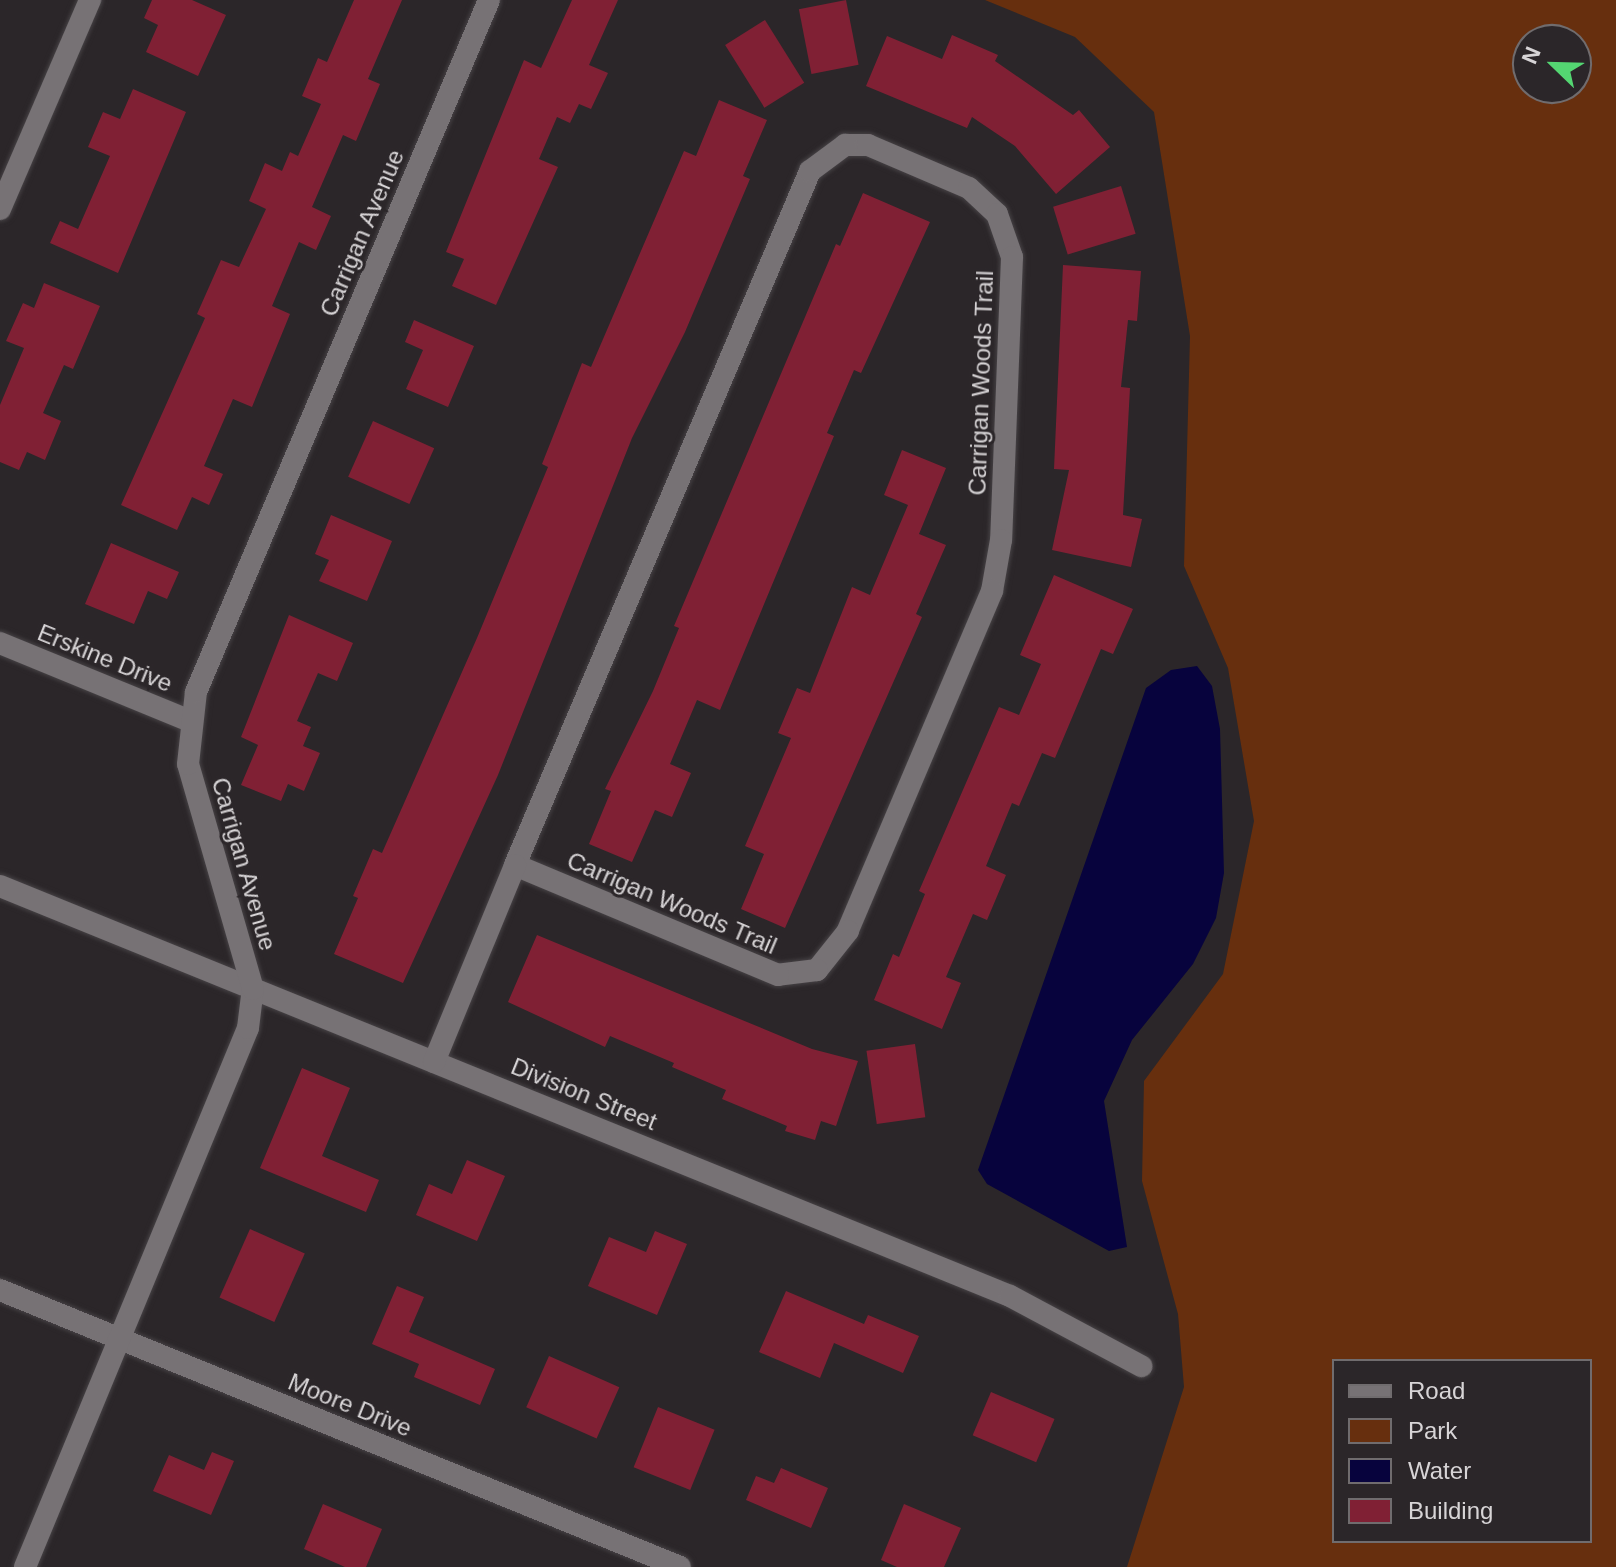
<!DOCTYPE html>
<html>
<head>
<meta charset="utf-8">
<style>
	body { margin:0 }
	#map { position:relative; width:1616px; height:1567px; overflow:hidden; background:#2b2629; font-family:Helvetica,sans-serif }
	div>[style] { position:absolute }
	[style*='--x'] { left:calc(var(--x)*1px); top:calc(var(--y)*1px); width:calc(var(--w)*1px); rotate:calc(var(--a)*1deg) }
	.green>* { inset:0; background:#672f0e }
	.water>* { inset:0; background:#07033d }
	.building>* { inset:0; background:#802034; transform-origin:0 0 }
	.roads { filter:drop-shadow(0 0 2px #464245) drop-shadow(0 0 2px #464245) }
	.minor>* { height:22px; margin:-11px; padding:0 11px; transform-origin:11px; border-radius:11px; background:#777275 }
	span { translate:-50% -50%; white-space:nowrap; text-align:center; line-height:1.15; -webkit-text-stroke:6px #2b2629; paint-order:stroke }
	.street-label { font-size:24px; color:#d7d4d6 }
	.legend { position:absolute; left:1332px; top:1359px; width:260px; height:184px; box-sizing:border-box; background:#2b2629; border:2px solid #706c6e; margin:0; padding:10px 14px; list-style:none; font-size:24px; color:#d7d4d6 }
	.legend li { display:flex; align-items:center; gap:16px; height:40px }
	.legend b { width:40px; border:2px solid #706c6e }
	.north { position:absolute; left:1512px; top:24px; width:80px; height:80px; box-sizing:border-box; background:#2b2629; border:2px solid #706c6e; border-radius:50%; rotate:293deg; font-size:22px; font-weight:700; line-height:32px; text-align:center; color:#d7d4d6 }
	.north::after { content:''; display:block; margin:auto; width:28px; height:36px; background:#54d672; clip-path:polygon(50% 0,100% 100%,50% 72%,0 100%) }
</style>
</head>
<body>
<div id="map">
	<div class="green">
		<i style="clip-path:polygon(evenodd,985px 0,1616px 0,1616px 1567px,1127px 1567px,1184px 1387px,1178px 1314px,1142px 1181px,1144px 1081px,1223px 974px,1254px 821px,1228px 668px,1184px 566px,1190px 336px,1154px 112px,1075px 37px,985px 0,1528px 40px,1576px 40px,1576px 88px,1528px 88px,1528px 40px,985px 0,1334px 1361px,1590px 1361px,1590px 1541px,1334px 1541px,1334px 1361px)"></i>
	</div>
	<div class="water">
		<i style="clip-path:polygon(1197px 666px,1212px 686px,1220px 729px,1224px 873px,1216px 918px,1193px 964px,1132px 1040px,1104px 1101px,1127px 1247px,1109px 1251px,987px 1184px,978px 1170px,1146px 688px,1171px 670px)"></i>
	</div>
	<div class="building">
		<i style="clip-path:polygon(152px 0,192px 0,226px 15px,198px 76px,146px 52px,158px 25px,144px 18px)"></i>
		<i style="clip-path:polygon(354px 0,402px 0,368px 79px,380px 84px,356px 141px,343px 135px,312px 207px,331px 216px,316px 250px,299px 242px,272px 306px,290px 314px,252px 407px,233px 399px,204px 466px,223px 474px,209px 505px,192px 497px,177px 530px,121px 505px,205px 318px,197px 314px,221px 260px,239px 267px,266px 209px,249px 201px,265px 163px,282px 171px,290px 152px,298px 156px,321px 104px,302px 96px,318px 58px,327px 62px)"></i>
		<i style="clip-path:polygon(572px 0,618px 0,589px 65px,608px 73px,591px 109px,579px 104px,570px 123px,557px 117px,539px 159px,558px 167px,496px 305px,452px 286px,464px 259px,446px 252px,524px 60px,541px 68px)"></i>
		<i style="left:846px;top:0;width:66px;height:48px;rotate:79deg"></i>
		<i style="left:765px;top:20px;width:74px;height:47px;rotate:58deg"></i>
		<i style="clip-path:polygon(952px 35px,998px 55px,995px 61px,1073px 115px,1079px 110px,1110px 147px,1056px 194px,1015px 146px,972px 117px,967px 128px,866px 86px,887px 36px,942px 59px)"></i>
		<i style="clip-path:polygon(133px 89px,186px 112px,118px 273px,50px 243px,60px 221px,78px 229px,110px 156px,88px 147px,103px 112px,120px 119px)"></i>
		<i style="clip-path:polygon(719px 100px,767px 120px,743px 176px,750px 179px,685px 332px,632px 438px,498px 775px,403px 983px,334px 954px,358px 898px,353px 896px,373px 849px,382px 853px,477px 638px,548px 467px,542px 464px,582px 363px,591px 367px,684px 151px,696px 156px)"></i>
		<i style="left:1121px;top:186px;width:50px;height:71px;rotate:73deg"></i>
		<i style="clip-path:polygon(863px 193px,930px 222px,861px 373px,854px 370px,827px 433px,834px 436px,720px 710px,697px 700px,670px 764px,691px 773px,672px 817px,655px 810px,632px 862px,589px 844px,611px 791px,605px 789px,653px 691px,679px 628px,674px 626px,836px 244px,840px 246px)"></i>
		<i style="clip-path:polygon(1063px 265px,1141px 271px,1137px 321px,1128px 320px,1121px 387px,1130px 388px,1123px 515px,1142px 519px,1131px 567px,1052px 550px,1069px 470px,1054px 469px)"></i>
		<i style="clip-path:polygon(44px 283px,100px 306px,73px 369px,64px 365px,43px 413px,61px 421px,45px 460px,27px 452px,19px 470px,0 462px,0 405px,24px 348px,6px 341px,23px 303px,34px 308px)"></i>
		<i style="clip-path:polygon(414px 320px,474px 346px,448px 407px,406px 389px,423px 350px,405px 342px)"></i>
		<i style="left:373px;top:421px;width:67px;height:61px;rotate:24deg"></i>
		<i style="clip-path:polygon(902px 450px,946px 468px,919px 534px,946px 545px,916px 614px,922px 617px,785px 928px,741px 909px,764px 854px,745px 846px,791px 738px,778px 733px,797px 688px,810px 693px,852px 587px,870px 595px,908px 505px,884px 495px)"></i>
		<i style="clip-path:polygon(331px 515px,392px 541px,367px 601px,319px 581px,329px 560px,315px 554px)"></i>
		<i style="clip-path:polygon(111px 543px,179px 572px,167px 599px,148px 591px,134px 624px,85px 604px)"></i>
		<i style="clip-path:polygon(1054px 575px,1133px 609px,1113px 654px,1101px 649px,1055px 758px,1042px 753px,1019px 806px,1012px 803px,986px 866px,1006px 875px,987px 920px,973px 914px,946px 977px,961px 983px,942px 1029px,874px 1000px,893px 954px,899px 957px,925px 894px,919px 891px,999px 707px,1019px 715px,1041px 664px,1020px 655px)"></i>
		<i style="clip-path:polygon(289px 615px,353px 643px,337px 681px,318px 673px,297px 721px,311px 727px,303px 746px,320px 753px,304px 791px,288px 784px,281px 801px,241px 785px,258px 745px,241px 737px)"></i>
		<i style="clip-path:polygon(537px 935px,812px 1049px,858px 1061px,836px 1126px,821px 1121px,815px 1140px,785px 1131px,787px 1126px,722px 1099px,726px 1090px,672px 1067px,674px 1063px,610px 1036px,605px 1047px,508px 1002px)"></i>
		<i style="left:915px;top:1044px;width:74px;height:49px;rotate:82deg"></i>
		<i style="clip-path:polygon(302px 1068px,350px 1088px,322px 1156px,379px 1180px,366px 1212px,260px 1168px)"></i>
		<i style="clip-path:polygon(467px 1160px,505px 1176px,477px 1241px,416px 1215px,429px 1184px,452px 1194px)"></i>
		<i style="left:250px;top:1229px;width:60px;height:75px;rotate:24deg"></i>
		<i style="clip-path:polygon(655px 1231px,687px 1244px,657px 1315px,588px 1286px,609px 1237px,646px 1252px)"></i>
		<i style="clip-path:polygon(397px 1286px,424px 1297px,409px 1332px,495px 1369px,480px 1405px,414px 1377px,419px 1364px,372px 1344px)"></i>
		<i style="clip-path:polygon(786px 1291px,864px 1324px,868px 1315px,919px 1336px,903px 1373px,834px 1343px,820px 1378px,759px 1352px)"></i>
		<i style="left:549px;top:1356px;width:77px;height:56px;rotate:24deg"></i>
		<i style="left:991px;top:1392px;width:69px;height:47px;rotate:23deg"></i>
		<i style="left:658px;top:1407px;width:61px;height:65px;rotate:22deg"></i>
		<i style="clip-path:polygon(212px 1452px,234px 1461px,211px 1515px,153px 1491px,169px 1455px,204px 1470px)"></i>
		<i style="clip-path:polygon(781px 1468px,828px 1488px,811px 1528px,746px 1500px,756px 1476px,774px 1483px)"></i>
		<i style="clip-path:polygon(323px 1504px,382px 1529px,366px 1567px,345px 1567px,304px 1549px)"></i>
		<i style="clip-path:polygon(904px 1504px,961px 1528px,944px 1567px,897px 1567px,881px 1560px)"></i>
	</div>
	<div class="roads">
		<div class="minor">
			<i style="--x:845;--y:145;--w:23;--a:0"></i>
			<i style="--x:868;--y:145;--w:110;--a:23.1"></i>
			<i style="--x:969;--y:188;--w:38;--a:43"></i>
			<i style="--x:997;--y:214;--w:46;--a:70.8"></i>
			<i style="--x:1012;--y:257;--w:283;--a:92.2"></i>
			<i style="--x:1001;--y:540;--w:52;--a:100"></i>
			<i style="--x:992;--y:591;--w:369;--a:113"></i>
			<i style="--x:848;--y:931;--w:50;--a:128.5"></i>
			<i style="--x:817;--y:970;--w:39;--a:173"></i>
			<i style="--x:778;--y:975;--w:285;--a:-157.3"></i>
			<i style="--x:515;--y:865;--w:754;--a:-66.97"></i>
			<i style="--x:810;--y:171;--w:44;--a:-36.6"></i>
			<i style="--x:0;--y:209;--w:228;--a:-66.7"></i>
			<i style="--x:0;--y:643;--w:205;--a:22.3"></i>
			<i style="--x:0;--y:886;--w:1090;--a:22.09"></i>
			<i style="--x:1010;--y:1296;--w:149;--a:28.1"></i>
			<i style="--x:434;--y:1062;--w:213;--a:-67.6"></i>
			<i style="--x:0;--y:1290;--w:734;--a:22.16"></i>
			<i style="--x:25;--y:1567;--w:583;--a:-67.52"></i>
			<i style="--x:248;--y:1028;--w:39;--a:-83"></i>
			<i style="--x:253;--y:989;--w:234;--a:-106.1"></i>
			<i style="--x:188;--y:764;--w:72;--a:-83.7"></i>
			<i style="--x:196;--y:692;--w:751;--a:-67.05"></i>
		</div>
	</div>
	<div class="street-label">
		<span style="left:362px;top:233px;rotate:-67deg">Carrigan Avenue</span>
		<span style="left:981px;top:383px;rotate:-88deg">Carrigan Woods Trail</span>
		<span style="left:105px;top:658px;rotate:22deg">Erskine Drive</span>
		<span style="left:244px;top:864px;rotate:74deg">Carrigan Avenue</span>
		<span style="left:672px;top:903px;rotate:23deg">Carrigan Woods Trail</span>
		<span style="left:584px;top:1094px;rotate:22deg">Division Street</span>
		<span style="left:350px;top:1405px;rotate:22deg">Moore Drive</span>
	</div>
	<ul class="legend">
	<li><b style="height:10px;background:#777275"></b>Road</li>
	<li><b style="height:22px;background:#672f0e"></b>Park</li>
	<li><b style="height:22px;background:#07033d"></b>Water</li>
	<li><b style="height:22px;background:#802034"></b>Building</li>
	</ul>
	<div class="north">N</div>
</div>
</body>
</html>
